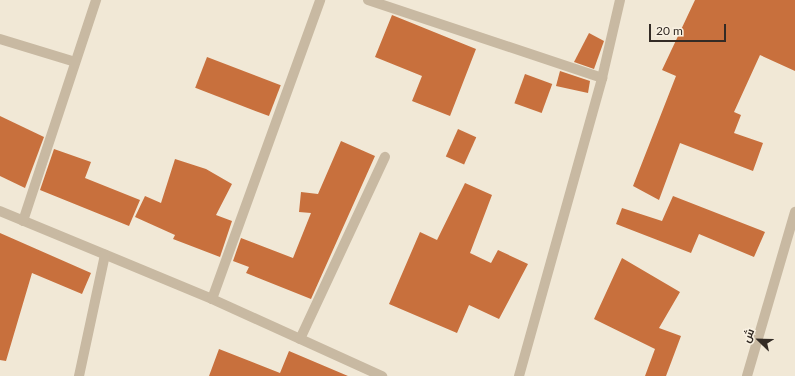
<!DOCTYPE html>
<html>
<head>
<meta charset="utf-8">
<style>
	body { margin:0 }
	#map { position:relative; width:795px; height:376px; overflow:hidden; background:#f1e8d6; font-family:Lato,Cairo,sans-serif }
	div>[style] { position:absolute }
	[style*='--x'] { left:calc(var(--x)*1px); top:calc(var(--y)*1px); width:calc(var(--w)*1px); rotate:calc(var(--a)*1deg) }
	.building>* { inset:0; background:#c8703d; transform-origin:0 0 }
	.minor>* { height:10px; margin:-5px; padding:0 5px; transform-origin:5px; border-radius:5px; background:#c8b9a2 }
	span { translate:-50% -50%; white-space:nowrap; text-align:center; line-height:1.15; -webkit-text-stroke:4px #f9f1e2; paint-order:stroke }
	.north { position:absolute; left:739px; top:320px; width:40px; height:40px; -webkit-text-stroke:3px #f9f1e2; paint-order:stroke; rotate:293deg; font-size:11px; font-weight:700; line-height:16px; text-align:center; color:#332b25 }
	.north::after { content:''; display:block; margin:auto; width:14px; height:18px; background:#332b25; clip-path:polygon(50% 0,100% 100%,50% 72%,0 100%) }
	.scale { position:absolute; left:649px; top:24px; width:77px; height:18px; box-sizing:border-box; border:2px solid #332b25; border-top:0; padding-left:5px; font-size:12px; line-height:14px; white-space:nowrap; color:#332b25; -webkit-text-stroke:3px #f9f1e2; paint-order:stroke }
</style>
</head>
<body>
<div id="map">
	<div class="building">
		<i style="clip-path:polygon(695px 0,795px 0,795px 71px,760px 55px,734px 112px,741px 115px,734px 133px,763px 143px,753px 171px,680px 143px,659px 200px,633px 186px,676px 76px,662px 70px)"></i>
		<i style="clip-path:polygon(392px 15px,476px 49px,450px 116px,412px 101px,422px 76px,375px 57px)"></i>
		<i style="clip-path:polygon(589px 33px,604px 41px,594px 69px,574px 62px)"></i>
		<i style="left:207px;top:57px;width:79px;height:33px;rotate:21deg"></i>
		<i style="clip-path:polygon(560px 71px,590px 81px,588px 93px,556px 86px)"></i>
		<i style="left:525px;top:74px;width:29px;height:31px;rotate:20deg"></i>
		<i style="clip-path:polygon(0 116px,44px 137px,25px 188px,0 176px)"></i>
		<i style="left:458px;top:129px;width:20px;height:30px;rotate:24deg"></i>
		<i style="clip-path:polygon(341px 141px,375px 156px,311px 299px,246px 273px,249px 267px,233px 261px,241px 238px,293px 258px,311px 213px,299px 212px,301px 192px,318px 194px)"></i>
		<i style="clip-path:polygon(54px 149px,91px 162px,85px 178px,140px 200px,129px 226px,40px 190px)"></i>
		<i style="clip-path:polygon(175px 159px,206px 169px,232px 184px,216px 215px,232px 221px,220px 257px,173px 239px,175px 235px,135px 217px,145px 196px,161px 203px)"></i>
		<i style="clip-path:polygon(465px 183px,492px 195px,470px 253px,491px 263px,498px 250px,528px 264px,499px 319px,469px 305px,457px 333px,389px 304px,420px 232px,437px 240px)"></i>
		<i style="clip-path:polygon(673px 196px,765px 232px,754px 257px,699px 234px,691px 253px,616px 224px,622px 208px,662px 221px)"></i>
		<i style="clip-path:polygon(0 233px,91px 273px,82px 294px,32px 273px,6px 361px,0 360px)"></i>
		<i style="clip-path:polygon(622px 258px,680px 292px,659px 328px,681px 336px,666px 376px,645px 376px,655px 349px,594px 319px)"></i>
		<i style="clip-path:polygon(219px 349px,280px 373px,289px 351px,348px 376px,209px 376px)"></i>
	</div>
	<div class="minor">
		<i style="--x:368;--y:0;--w:247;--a:18.4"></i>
		<i style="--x:0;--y:39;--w:78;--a:17"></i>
		<i style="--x:0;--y:211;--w:230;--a:22.5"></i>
		<i style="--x:212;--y:299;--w:187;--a:24.4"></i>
		<i style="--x:23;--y:221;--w:233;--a:-71.7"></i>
		<i style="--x:212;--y:299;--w:318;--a:-70.1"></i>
		<i style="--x:300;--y:339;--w:201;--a:-65"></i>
		<i style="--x:79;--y:376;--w:124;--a:-77.9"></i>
		<i style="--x:519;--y:376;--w:309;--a:-74.4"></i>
		<i style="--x:602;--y:78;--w:80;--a:-77"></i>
		<i style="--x:747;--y:376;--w:171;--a:-73.7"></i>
	</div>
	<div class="north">ش</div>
	<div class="scale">20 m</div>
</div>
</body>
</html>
